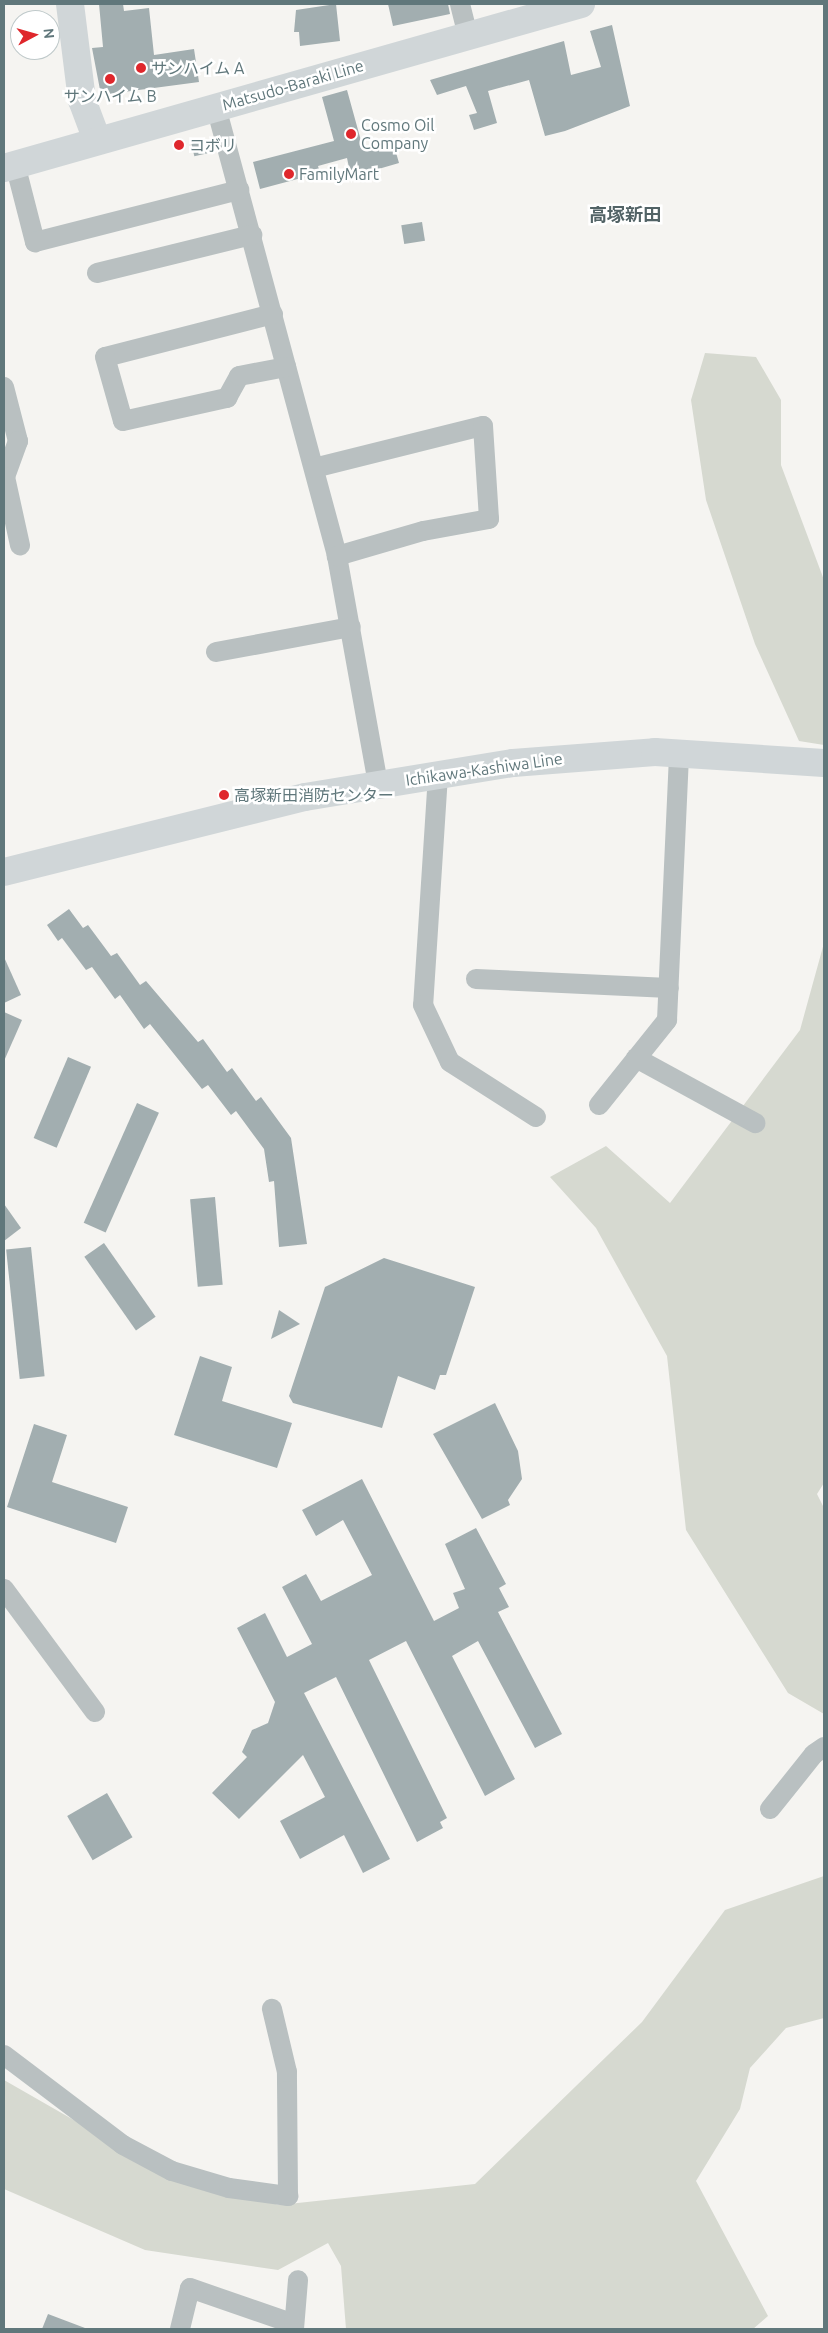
<!DOCTYPE html>
<html>
<head>
<meta charset="utf-8">
<style>
	body { margin:0 }
	#map { position:relative; width:828px; height:2333px; overflow:hidden; background:#f5f4f1; font-family:Ubuntu,"Noto Sans JP",sans-serif }
	div>[style] { position:absolute }
	[style*='--x'] { left:calc(var(--x)*1px); top:calc(var(--y)*1px); width:calc(var(--w)*1px); rotate:calc(var(--a)*1deg) }
	.green>* { inset:0; background:#d6d9d0 }
	.building>* { inset:0; background:#a2aeb0; transform-origin:0 0 }
	.street>* { height:20px; margin:-10px; padding:0 10px; transform-origin:10px; border-radius:10px; background:#b9c0c1 }
	.secondary>* { height:28px; margin:-14px; padding:0 14px; transform-origin:14px; border-radius:14px; background:#d0d6d8 }
	.primary>* { height:28px; margin:-14px; padding:0 14px; transform-origin:14px; border-radius:14px; background:#d0d6d8 }
	.dots>* { width:14px; height:14px; translate:-50% -50%; box-sizing:border-box; border:2px solid #fff; border-radius:50% }
	span { translate:-50% -50%; white-space:nowrap; text-align:center; line-height:1.15; -webkit-text-stroke:5px #fff; paint-order:stroke }
	.poi-label { font-size:16px; color:#60777b }
	.left { translate:0 -50%; text-align:left }
	.street-label { font-size:16px; color:#60777b }
	.neighbourhood-label { font-size:18px; color:#526366; font-weight:700 }
	.frame { position:absolute; inset:0; border:5px solid #60777b; pointer-events:none }
	.north { position:absolute; left:10px; top:10px; width:50px; height:50px; box-sizing:border-box; background:#fff; border:1px solid #bfc9ca; border-radius:50%; rotate:84deg; font-size:14px; font-weight:700; line-height:20px; text-align:center; color:#60777b }
	.north::after { content:''; display:block; margin:auto; width:18px; height:22px; background:#df272c; clip-path:polygon(50% 0,100% 100%,50% 72%,0 100%) }
</style>
</head>
<body>
<div id="map">
	<div class="green">
		<i style="clip-path:polygon(705px 353px,756px 357px,781px 400px,781px 465px,824px 580px,824px 745px,799px 741px,755px 644px,706px 500px,691px 400px)"></i>
		<i style="clip-path:polygon(824px 943px,824px 1483px,817px 1494px,824px 1508px,824px 1714px,788px 1693px,686px 1530px,667px 1356px,596px 1228px,550px 1177px,606px 1146px,670px 1203px,800px 1030px)"></i>
		<i style="clip-path:polygon(824px 1876px,824px 2018px,786px 2028px,750px 2068px,740px 2109px,696px 2181px,768px 2316px,753px 2329px,346px 2329px,341px 2266px,328px 2243px,278px 2270px,145px 2250px,4px 2189px,4px 2080px,175px 2178px,279px 2205px,475px 2184px,642px 2022px,725px 1910px)"></i>
	</div>
	<div class="building">
		<i style="clip-path:polygon(99px 4px,123px 4px,124px 11px,149px 8px,154px 55px,194px 49px,199px 82px,101px 95px,92px 48px,103px 47px)"></i>
		<i style="clip-path:polygon(336px 4px,340px 41px,300px 46px,299px 32px,294px 32px,296px 10px)"></i>
		<i style="clip-path:polygon(388px 4px,448px 4px,450px 14px,393px 26px)"></i>
		<i style="clip-path:polygon(612px 25px,630px 106px,565px 131px,545px 136px,529px 80px,488px 91px,497px 123px,474px 130px,469px 115px,477px 113px,466px 86px,437px 95px,430px 80px,564px 41px,571px 75px,601px 67px,590px 31px)"></i>
		<i style="clip-path:polygon(347px 90px,363px 148px,393px 142px,399px 163px,351px 177px,347px 158px,318px 166px,320px 173px,260px 189px,253px 162px,334px 141px,322px 97px)"></i>
		<i style="left:207px;top:140px;width:13px;height:16px;rotate:77deg"></i>
		<i style="left:422px;top:222px;width:19px;height:21px;rotate:81deg"></i>
		<i style="clip-path:polygon(69px 909px,83px 928px,88px 925px,111px 956px,117px 953px,140px 985px,146px 981px,198px 1042px,203px 1039px,227px 1072px,232px 1068px,256px 1101px,261px 1097px,291px 1138px,307px 1244px,279px 1247px,274px 1181px,269px 1182px,264px 1149px,236px 1111px,231px 1115px,208px 1085px,202px 1089px,150px 1024px,144px 1029px,120px 995px,115px 999px,92px 967px,86px 970px,62px 938px,58px 941px,47px 925px)"></i>
		<i style="clip-path:polygon(4px 957px,21px 995px,4px 1003px)"></i>
		<i style="clip-path:polygon(4px 1012px,22px 1020px,4px 1061px)"></i>
		<i style="left:68px;top:1057px;width:25px;height:88px;rotate:23deg"></i>
		<i style="left:137px;top:1103px;width:24px;height:131px;rotate:24deg"></i>
		<i style="left:215px;top:1197px;width:88px;height:25px;rotate:85deg"></i>
		<i style="clip-path:polygon(4px 1204px,21px 1228px,4px 1241px)"></i>
		<i style="left:104px;top:1243px;width:90px;height:24px;rotate:55deg"></i>
		<i style="left:31px;top:1247px;width:130px;height:25px;rotate:84deg"></i>
		<i style="clip-path:polygon(384px 1258px,475px 1287px,446px 1375px,440px 1375px,435px 1390px,398px 1376px,382px 1428px,293px 1403px,289px 1396px,325px 1287px)"></i>
		<i style="clip-path:polygon(279px 1310px,300px 1324px,271px 1339px)"></i>
		<i style="clip-path:polygon(200px 1356px,232px 1367px,222px 1401px,292px 1423px,277px 1468px,174px 1435px)"></i>
		<i style="clip-path:polygon(495px 1403px,518px 1451px,522px 1479px,508px 1500px,510px 1505px,482px 1519px,433px 1434px)"></i>
		<i style="clip-path:polygon(34px 1424px,67px 1435px,52px 1482px,128px 1507px,116px 1543px,7px 1507px)"></i>
		<i style="clip-path:polygon(362px 1479px,434px 1621px,459px 1608px,453px 1593px,465px 1589px,445px 1544px,476px 1528px,506px 1584px,499px 1588px,509px 1607px,498px 1612px,562px 1734px,535px 1748px,478px 1641px,452px 1656px,515px 1779px,485px 1796px,406px 1641px,369px 1660px,447px 1818px,440px 1822px,443px 1828px,417px 1842px,336px 1677px,304px 1693px,390px 1859px,363px 1873px,344px 1835px,300px 1859px,280px 1821px,325px 1797px,303px 1755px,239px 1819px,212px 1793px,247px 1757px,242px 1752px,252px 1730px,268px 1723px,275px 1702px,237px 1628px,265px 1613px,287px 1657px,312px 1644px,282px 1587px,306px 1574px,321px 1601px,372px 1575px,343px 1520px,316px 1536px,302px 1510px)"></i>
		<i style="left:107px;top:1793px;width:51px;height:46px;rotate:60deg"></i>
		<i style="clip-path:polygon(48px 2314px,85px 2328px,85px 2329px,42px 2329px)"></i>
	</div>
	<div class="street">
		<i style="--x:460;--y:4;--w:33;--a:76"></i>
		<i style="--x:216;--y:107;--w:465;--a:74.9"></i>
		<i style="--x:337;--y:556;--w:232;--a:79.8"></i>
		<i style="--x:15;--y:164;--w:81;--a:75.6"></i>
		<i style="--x:35;--y:242;--w:211;--a:-14.3"></i>
		<i style="--x:97;--y:273;--w:160;--a:-13.8"></i>
		<i style="--x:273;--y:314;--w:173;--a:165.6"></i>
		<i style="--x:105;--y:357;--w:66;--a:74.3"></i>
		<i style="--x:123;--y:421;--w:107;--a:-12.5"></i>
		<i style="--x:227;--y:398;--w:25;--a:-61"></i>
		<i style="--x:239;--y:376;--w:48;--a:-10.8"></i>
		<i style="--x:4;--y:387;--w:56;--a:75.5"></i>
		<i style="--x:18;--y:441;--w:38;--a:110"></i>
		<i style="--x:5;--y:477;--w:70;--a:77.6"></i>
		<i style="--x:314;--y:468;--w:174;--a:-14"></i>
		<i style="--x:483;--y:426;--w:93;--a:86.3"></i>
		<i style="--x:489;--y:519;--w:67;--a:169.7"></i>
		<i style="--x:423;--y:531;--w:90;--a:163.8"></i>
		<i style="--x:216;--y:652;--w:137;--a:-10.5"></i>
		<i style="--x:438;--y:775;--w:230;--a:93.7"></i>
		<i style="--x:423;--y:1005;--w:63;--a:64.7"></i>
		<i style="--x:450;--y:1062;--w:102;--a:32.6"></i>
		<i style="--x:476;--y:979;--w:193;--a:2.7"></i>
		<i style="--x:636;--y:1058;--w:136;--a:28.6"></i>
		<i style="--x:599;--y:1105;--w:109;--a:-51.3"></i>
		<i style="--x:667;--y:1020;--w:268;--a:-87.4"></i>
		<i style="--x:4;--y:1589;--w:153;--a:53.5"></i>
		<i style="--x:770;--y:1809;--w:70;--a:-51.3"></i>
		<i style="--x:814;--y:1754;--w:12;--a:-35"></i>
		<i style="--x:4;--y:2055;--w:149;--a:37.1"></i>
		<i style="--x:123;--y:2145;--w:55;--a:28"></i>
		<i style="--x:172;--y:2171;--w:59;--a:16.6"></i>
		<i style="--x:229;--y:2188;--w:60;--a:7.7"></i>
		<i style="--x:288;--y:2196;--w:124;--a:-90.5"></i>
		<i style="--x:287;--y:2072;--w:65;--a:-103.4"></i>
		<i style="--x:180;--y:2329;--w:42;--a:-76.3"></i>
		<i style="--x:190;--y:2288;--w:110;--a:19.1"></i>
		<i style="--x:294;--y:2329;--w:49;--a:-85.3"></i>
	</div>
	<div class="secondary">
		<i style="--x:70;--y:4;--w:97;--a:82.9"></i>
		<i style="--x:82;--y:100;--w:43;--a:69.4"></i>
		<i style="--x:4;--y:168;--w:600;--a:-15.87"></i>
	</div>
	<div class="primary">
		<i style="--x:4;--y:872;--w:310;--a:-14"></i>
		<i style="--x:305;--y:797;--w:211;--a:-9.3"></i>
		<i style="--x:513;--y:763;--w:142;--a:-4.4"></i>
		<i style="--x:655;--y:752;--w:169;--a:3.7"></i>
	</div>
	<div class="dots">
		<i style="left:141px;top:68px;background:#df272c"></i>
		<i style="left:110px;top:79px;background:#df272c"></i>
		<i style="left:351px;top:134px;background:#df272c"></i>
		<i style="left:179px;top:145px;background:#df272c"></i>
		<i style="left:289px;top:174px;background:#df272c"></i>
		<i style="left:224px;top:795px;background:#df272c"></i>
	</div>
	<div class="poi-label">
		<span class="left" style="left:151px;top:68px">サンハイム A</span>
		<span style="left:110px;top:96px">サンハイム B</span>
		<span class="left" style="left:361px;top:134px">Cosmo Oil<br>Company</span>
		<span class="left" style="left:189px;top:145px">コボリ</span>
		<span class="left" style="left:299px;top:174px">FamilyMart</span>
		<span class="left" style="left:234px;top:795px">高塚新田消防センター</span>
	</div>
	<div class="street-label">
		<span style="left:293px;top:85px;rotate:-16deg">Matsudo-Baraki Line</span>
		<span style="left:484px;top:769px;rotate:-8deg">Ichikawa-Kashiwa Line</span>
	</div>
	<div class="neighbourhood-label">
		<span style="left:625px;top:214px">高塚新田</span>
	</div>
	<div class="frame"></div>
	<div class="north">N</div>
</div>
</body>
</html>
